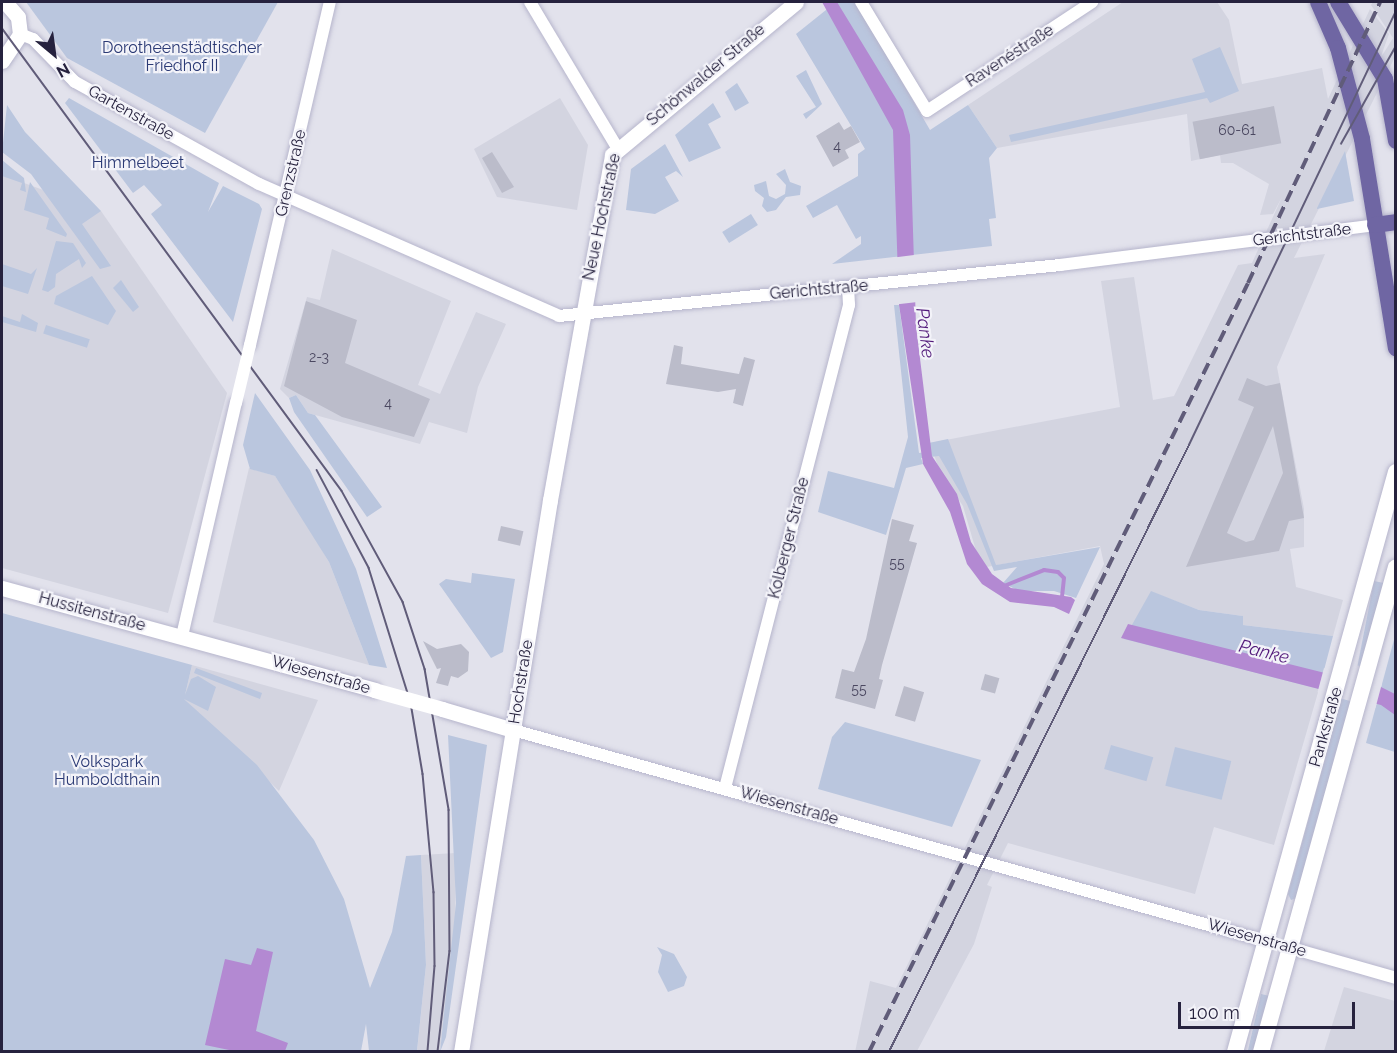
<!DOCTYPE html>
<html>
<head>
<meta charset="utf-8">
<style>
	body { margin:0 }
	#map { position:relative; width:1397px; height:1053px; overflow:hidden; background:#e2e2ec; font-family:Raleway,sans-serif }
	div>[style] { position:absolute }
	[style*='--x'] { left:calc(var(--x)*1px); top:calc(var(--y)*1px); width:calc(var(--w)*1px); rotate:calc(var(--a)*1deg) }
	.built>* { inset:0; background:#d3d4e0 }
	.green>* { inset:0; background:#bac6de; transform-origin:0 0 }
	.water>* { inset:0; background:#b389d2 }
	.pier>* { inset:0; background:#e2e2ec; transform-origin:0 0 }
	.stream>* { height:4px; margin:-2px; padding:0 2px; transform-origin:2px; border-radius:2px; background:#b389d2 }
	.building>* { inset:0; background:#bbbcca; transform-origin:0 0 }
	.roads { filter:drop-shadow(0 0 2px #b6b5cc) drop-shadow(0 0 2px #b6b5cc) }
	.minor>* { height:12px; margin:-6px; padding:0 6px; transform-origin:6px; border-radius:6px; background:#fff }
	.tertiary>* { height:15px; margin:-7.5px; padding:0 7.5px; transform-origin:7.5px; border-radius:7.5px; background:#fff }
	.secondary>* { height:16px; margin:-8px; padding:0 8px; transform-origin:8px; border-radius:8px; background:#fff }
	.primary>* { height:16px; margin:-8px; padding:0 8px; transform-origin:8px; border-radius:8px; background:#6f66a3 }
	.tram>* { height:1.5px; margin:-0.75px; padding:0 0.75px; transform-origin:0.75px; border-radius:0.75px; background:#605c79 }
	.rail>* { height:4px; margin-top:-2px; transform-origin:0; background:repeating-linear-gradient(90deg,#605c79 0 12px,transparent 0 18px) }
	.minor-bridge>* { height:12px; margin:-6px; padding:0 6px; transform-origin:6px; border-radius:6px; background:#fff }
	.tertiary-bridge>* { height:15px; margin:-7.5px; padding:0 7.5px; transform-origin:7.5px; border-radius:7.5px; background:#fff }
	span { translate:-50% -50%; white-space:nowrap; text-align:center; line-height:1.15; -webkit-text-stroke:4.5px #f3f3f9; paint-order:stroke }
	.number-label { font-size:14px; color:#4b4861 }
	.number-label span { -webkit-text-stroke-width:0 }
	.park-label { font-size:16px; color:#2b3a75 }
	.street-label { font-size:16px; color:#26223e }
	.water-label { font-size:18px; color:#531b7b; font-style:italic }
	.frame { position:absolute; inset:0; border:3px solid #26223e; pointer-events:none }
	.north { position:absolute; left:24px; top:24px; width:60px; height:60px; -webkit-text-stroke:4px #f3f3f9; paint-order:stroke; rotate:151deg; font-size:16px; font-weight:700; line-height:24px; text-align:center; color:#26223e }
	.north::after { content:''; display:block; margin:auto; width:21px; height:27px; background:#26223e; clip-path:polygon(50% 0,100% 100%,50% 72%,0 100%) }
	.scale { position:absolute; left:1178px; top:1002px; width:177px; height:27px; box-sizing:border-box; border:3px solid #26223e; border-top:0; padding-left:8px; font-size:18px; line-height:21px; white-space:nowrap; color:#26223e; -webkit-text-stroke:4px #f3f3f9; paint-order:stroke }
</style>
</head>
<body>
<div id="map">
	<div class="built">
		<i style="clip-path:polygon(1123px 2px,1217px 2px,1229px 20px,1242px 84px,1322px 68px,1328px 99px,1370px 9px,1389px 34px,1380px 59px,1393px 38px,1371px 5px,1373px 2px,1395px 2px,1395px 57px,1294px 258px,1325px 254px,1277px 367px,1304px 509px,1304px 547px,1290px 549px,1296px 587px,1343px 600px,1333px 636px,1243px 625px,1243px 616px,1199px 610px,1152px 592px,1125px 639px,1319px 689px,1274px 845px,1214px 827px,1195px 894px,1008px 843px,987px 885px,992px 887px,974px 944px,917px 1051px,855px 1052px,870px 981px,896px 988px,1104px 564px,1100px 546px,981px 568px,963px 506px,940px 472px,930px 443px,1120px 407px,1101px 281px,1134px 277px,1153px 400px,1174px 396px,1238px 265px,1252px 263px,1282px 197px,1273px 214px,1260px 215px,1269px 184px,1233px 163px,1221px 163px,1220px 155px,1191px 161px,1187px 114px,997px 148px,968px 105px)"></i>
		<i style="clip-path:polygon(560px 98px,588px 145px,577px 210px,497px 197px,474px 149px)"></i>
		<i style="clip-path:polygon(2px 175px,101px 211px,227px 393px,168px 613px,2px 568px)"></i>
		<i style="clip-path:polygon(332px 249px,451px 301px,418px 385px,440px 394px,476px 312px,506px 324px,478px 387px,467px 433px,429px 422px,420px 444px,308px 413px,296px 395px,289px 398px,280px 389px,307px 297px,320px 300px)"></i>
		<i style="clip-path:polygon(249px 468px,275px 476px,312px 533px,329px 562px,369px 665px,213px 622px)"></i>
		<i style="clip-path:polygon(192px 665px,318px 700px,279px 791px,184px 699px)"></i>
		<i style="clip-path:polygon(456px 853px,455px 931px,440px 1051px,417px 1052px,426px 965px,421px 855px)"></i>
		<i style="clip-path:polygon(1344px 987px,1395px 1001px,1395px 1051px,1324px 1051px)"></i>
	</div>
	<div class="green">
		<i style="clip-path:polygon(26px 2px,278px 2px,205px 133px,67px 58px)"></i>
		<i style="clip-path:polygon(836px 2px,856px 2px,930px 130px,968px 105px,997px 148px,989px 158px,996px 218px,989px 219px,992px 246px,832px 264px,861px 244px,861px 236px,856px 239px,837px 205px,813px 218px,806px 206px,858px 176px,858px 154px,865px 149px,796px 34px)"></i>
		<i style="clip-path:polygon(1220px 47px,1239px 91px,1210px 103px,1207px 98px,1011px 142px,1009px 135px,1205px 92px,1192px 59px)"></i>
		<i style="clip-path:polygon(806px 70px,822px 104px,806px 119px,803px 114px,816px 107px,796px 76px)"></i>
		<i style="clip-path:polygon(737px 83px,749px 103px,735px 111px,725px 92px)"></i>
		<i style="clip-path:polygon(69px 98px,219px 183px,208px 212px,223px 186px,259px 204px,262px 209px,233px 322px,151px 214px,162px 205px,144px 185px,133px 193px,65px 103px)"></i>
		<i style="clip-path:polygon(713px 103px,721px 117px,708px 124px,721px 148px,689px 162px,675px 135px)"></i>
		<i style="clip-path:polygon(7px 105px,25px 132px,101px 211px,82px 224px,111px 266px,100px 269px,31px 174px,2px 152px)"></i>
		<i style="clip-path:polygon(665px 144px,683px 177px,676px 171px,665px 177px,679px 201px,655px 214px,626px 210px,631px 169px)"></i>
		<i style="clip-path:polygon(1345px 151px,1354px 201px,1317px 209px,1317px 208px)"></i>
		<i style="clip-path:polygon(2px 160px,24px 178px,26px 192px,20px 190px,22px 183px,2px 176px)"></i>
		<i style="clip-path:polygon(785px 169px,790px 182px,801px 186px,800px 195px,786px 197px,776px 210px,767px 212px,762px 206px,764px 198px,755px 191px,754px 185px,766px 181px,769px 196px,776px 199px,785px 194px,786px 185px,776px 174px)"></i>
		<i style="clip-path:polygon(30px 182px,67px 234px,66px 237px,46px 229px,49px 218px,24px 210px)"></i>
		<i style="left:751px;top:214px;width:13px;height:34px;rotate:58deg"></i>
		<i style="clip-path:polygon(56px 241px,73px 243px,86px 263px,82px 268px,79px 259px,56px 274px,55px 287px,48px 292px,42px 290px)"></i>
		<i style="clip-path:polygon(2px 264px,31px 274px,37px 268px,28px 294px,2px 286px)"></i>
		<i style="clip-path:polygon(92px 276px,116px 311px,108px 325px,54px 304px,56px 296px)"></i>
		<i style="clip-path:polygon(121px 280px,139px 307px,133px 312px,113px 288px)"></i>
		<i style="clip-path:polygon(894px 305px,899px 305px,919px 453px,926px 452px,924px 444px,948px 439px,996px 565px,1100px 547px,1076px 598px,1054px 591px,1019px 591px,1003px 583px,1017px 567px,994px 571px,967px 504px,939px 456px,921px 458px,923px 464px,906px 468px,886px 535px,818px 512px,828px 471px,894px 488px,908px 437px)"></i>
		<i style="clip-path:polygon(22px 314px,38px 323px,36px 332px,2px 322px,2px 316px,20px 322px)"></i>
		<i style="left:46px;top:325px;width:46px;height:9px;rotate:18deg"></i>
		<i style="clip-path:polygon(255px 393px,310px 470px,356px 569px,387px 668px,369px 665px,329px 562px,275px 476px,250px 469px,243px 445px)"></i>
		<i style="clip-path:polygon(296px 395px,308px 413px,315px 415px,382px 507px,367px 517px,294px 412px,289px 398px)"></i>
		<i style="clip-path:polygon(472px 573px,515px 579px,503px 652px,491px 658px,439px 584px,446px 579px,471px 583px)"></i>
		<i style="left:1374px;top:581px;width:10px;height:86px;rotate:11deg"></i>
		<i style="clip-path:polygon(1151px 591px,1199px 610px,1243px 616px,1243px 625px,1333px 636px,1319px 689px,1124px 639px)"></i>
		<i style="clip-path:polygon(2px 613px,192px 665px,185px 695px,191px 679px,198px 676px,216px 687px,208px 711px,184px 699px,257px 765px,314px 840px,344px 899px,370px 988px,392px 932px,406px 856px,421px 855px,426px 965px,417px 1051px,369px 1051px,366px 1024px,361px 1051px,2px 1051px)"></i>
		<i style="clip-path:polygon(1395px 636px,1395px 752px,1366px 743px)"></i>
		<i style="clip-path:polygon(196px 668px,262px 693px,260px 699px,194px 673px)"></i>
		<i style="clip-path:polygon(1342px 697px,1352px 699px,1297px 898px,1291px 900px,1288px 894px)"></i>
		<i style="clip-path:polygon(845px 722px,981px 760px,952px 827px,818px 789px,832px 737px)"></i>
		<i style="clip-path:polygon(448px 735px,487px 745px,446px 1037px,440px 1052px,456px 903px)"></i>
		<i style="left:1111px;top:745px;width:44px;height:25px;rotate:16deg"></i>
		<i style="left:1175px;top:747px;width:58px;height:40px;rotate:14deg"></i>
		<i style="clip-path:polygon(657px 947px,674px 954px,687px 977px,684px 986px,668px 992px,658px 972px,662px 955px)"></i>
		<i style="left:1261px;top:994px;width:9px;height:60px;rotate:13deg"></i>
	</div>
	<div class="water">
		<i style="clip-path:polygon(822px 2px,837px 2px,903px 110px,910px 135px,916px 326px,932px 456px,957px 494px,971px 542px,992px 574px,1011px 588px,1071px 597px,1075px 600px,1069px 614px,1054px 607px,1010px 602px,982px 584px,967px 564px,950px 512px,923px 464px,899px 305px,893px 130px)"></i>
		<i style="clip-path:polygon(1128px 624px,1381px 687px,1395px 694px,1395px 715px,1381px 705px,1121px 638px)"></i>
		<i style="clip-path:polygon(257px 948px,273px 952px,256px 1031px,288px 1043px,285px 1051px,234px 1051px,205px 1045px,225px 959px,251px 965px)"></i>
	</div>
	<div class="pier">
		<i style="left:914px;top:255px;width:47px;height:22px;rotate:83deg"></i>
		<i style="left:1324px;top:668px;width:60px;height:25px;rotate:15deg"></i>
	</div>
	<div class="stream">
		<i style="--x:1004;--y:586;--w:43;--a:-21.8"></i>
		<i style="--x:1044;--y:570;--w:14;--a:8"></i>
		<i style="--x:1058;--y:572;--w:8;--a:45"></i>
		<i style="--x:1064;--y:578;--w:19;--a:96"></i>
	</div>
	<div class="building">
		<i style="left:1274px;top:106px;width:38px;height:83px;rotate:79deg"></i>
		<i style="clip-path:polygon(839px 122px,844px 130px,851px 126px,860px 142px,845px 150px,849px 158px,833px 167px,816px 136px)"></i>
		<i style="clip-path:polygon(492px 152px,514px 187px,502px 193px,482px 158px)"></i>
		<i style="clip-path:polygon(306px 301px,357px 320px,345px 363px,430px 399px,414px 437px,342px 417px,284px 386px)"></i>
		<i style="clip-path:polygon(674px 345px,683px 347px,681px 364px,739px 374px,744px 357px,755px 360px,743px 406px,733px 403px,736px 389px,718px 392px,666px 384px)"></i>
		<i style="clip-path:polygon(evenodd,1247px 378px,1266px 386px,1280px 383px,1304px 518px,1289px 521px,1279px 551px,1186px 567px,1254px 407px,1238px 400px,1247px 378px,1273px 426px,1283px 473px,1254px 540px,1246px 542px,1227px 533px,1273px 426px)"></i>
		<i style="clip-path:polygon(892px 519px,914px 525px,909px 541px,917px 543px,882px 665px,879px 679px,883px 680px,875px 709px,835px 698px,842px 669px,854px 672px,866px 639px)"></i>
		<i style="left:501px;top:526px;width:23px;height:15px;rotate:13deg"></i>
		<i style="clip-path:polygon(423px 641px,437px 649px,461px 644px,469px 652px,468px 671px,458px 678px,451px 676px,448px 686px,436px 683px,441px 668px,437px 669px)"></i>
		<i style="left:985px;top:674px;width:15px;height:16px;rotate:16deg"></i>
		<i style="left:904px;top:686px;width:21px;height:31px;rotate:17deg"></i>
	</div>
	<div class="roads">
		<div class="minor">
			<i style="--x:530;--y:2;--w:171;--a:59.1"></i>
			<i style="--x:861;--y:2;--w:127;--a:58.8"></i>
			<i style="--x:927;--y:111;--w:198;--a:-33.4"></i>
			<i style="--x:20;--y:34;--w:14;--a:21"></i>
			<i style="--x:33;--y:39;--w:60;--a:45.7"></i>
			<i style="--x:75;--y:82;--w:210;--a:29"></i>
			<i style="--x:259;--y:184;--w:328;--a:23.7"></i>
			<i style="--x:559;--y:316;--w:504;--a:-5.81"></i>
			<i style="--x:1060;--y:265;--w:318;--a:-7.2"></i>
			<i style="--x:250;--y:345;--w:352;--a:-76.9"></i>
			<i style="--x:182;--y:636;--w:239;--a:-77"></i>
			<i style="--x:513;--y:730;--w:781;--a:15.67"></i>
			<i style="--x:725;--y:788;--w:499;--a:-75.6"></i>
			<i style="--x:849;--y:305;--w:18;--a:-93"></i>
			<i style="--x:1291;--y:948;--w:109;--a:15.9"></i>
		</div>
		<div class="tertiary">
			<i style="--x:2;--y:61;--w:32;--a:-56"></i>
			<i style="--x:20;--y:34;--w:17;--a:-97"></i>
			<i style="--x:18;--y:17;--w:20;--a:-131"></i>
			<i style="--x:2;--y:588;--w:386;--a:15.3"></i>
			<i style="--x:442;--y:709;--w:74;--a:16.5"></i>
			<i style="--x:461;--y:1052;--w:559;--a:-80.84"></i>
			<i style="--x:550;--y:500;--w:351;--a:-79.8"></i>
			<i style="--x:612;--y:155;--w:239;--a:-39.7"></i>
		</div>
		<div class="secondary">
			<i style="--x:1235;--y:1052;--w:602;--a:-74.49"></i>
			<i style="--x:1261;--y:1052;--w:503;--a:-74.45"></i>
		</div>
		<div class="primary">
			<i style="--x:1318;--y:2;--w:50;--a:66.5"></i>
			<i style="--x:1338;--y:48;--w:94;--a:75.2"></i>
			<i style="--x:1362;--y:139;--w:212;--a:80.8"></i>
			<i style="--x:1338;--y:2;--w:90;--a:58.6"></i>
			<i style="--x:1385;--y:79;--w:63;--a:79.9"></i>
			<i style="--x:1375;--y:225;--w:21;--a:-8"></i>
		</div>
	</div>
	<div class="tram">
		<i style="--x:2;--y:28;--w:574;--a:53.71"></i>
		<i style="--x:342;--y:491;--w:127;--a:61.2"></i>
		<i style="--x:403;--y:602;--w:71;--a:71.8"></i>
		<i style="--x:425;--y:669;--w:143;--a:80.3"></i>
		<i style="--x:449;--y:810;--w:141;--a:89.6"></i>
		<i style="--x:450;--y:951;--w:102;--a:96.8"></i>
		<i style="--x:1341;--y:144;--w:112;--a:-60.7"></i>
		<i style="--x:317;--y:470;--w:111;--a:62"></i>
		<i style="--x:369;--y:568;--w:141;--a:72.7"></i>
		<i style="--x:411;--y:703;--w:72;--a:80.4"></i>
		<i style="--x:423;--y:774;--w:119;--a:84.7"></i>
		<i style="--x:434;--y:892;--w:74;--a:89.2"></i>
		<i style="--x:435;--y:966;--w:86;--a:94.7"></i>
		<i style="--x:889;--y:1052;--w:677;--a:-63.7"></i>
		<i style="--x:1189;--y:445;--w:481;--a:-64.5"></i>
	</div>
	<div class="rail">
		<i style="--x:869;--y:1052;--w:857;--a:-63.76"></i>
		<i style="--x:1248;--y:283;--w:310;--a:-64.8"></i>
	</div>
	<div class="minor-bridge">
		<i style="--x:236;--y:403;--w:60;--a:-76.4"></i>
	</div>
	<div class="tertiary-bridge">
		<i style="--x:374;--y:690;--w:71;--a:15.6"></i>
	</div>
	<div class="number-label">
		<span style="left:1237px;top:130px">60-61</span>
		<span style="left:837px;top:146px">4</span>
		<span style="left:319px;top:357px">2-3</span>
		<span style="left:388px;top:403px">4</span>
		<span style="left:897px;top:563px">55</span>
		<span style="left:859px;top:689px">55</span>
	</div>
	<div class="park-label">
		<span style="left:182px;top:57px">Dorotheenstädtischer<br>Friedhof II</span>
		<span style="left:138px;top:163px">Himmelbeet</span>
		<span style="left:107px;top:771px">Volkspark<br>Humboldthain</span>
	</div>
	<div class="street-label">
		<span style="left:1010px;top:56px;rotate:-33deg">Ravenéstraße</span>
		<span style="left:706px;top:75px;rotate:-40deg">Schönwalder Straße</span>
		<span style="left:131px;top:113px;rotate:29deg">Gartenstraße</span>
		<span style="left:291px;top:173px;rotate:-77deg">Grenzstraße</span>
		<span style="left:602px;top:217px;rotate:-78deg">Neue Hochstraße</span>
		<span style="left:1302px;top:235px;rotate:-7deg">Gerichtstraße</span>
		<span style="left:819px;top:290px;rotate:-5deg">Gerichtstraße</span>
		<span style="left:789px;top:538px;rotate:-76deg">Kolberger Straße</span>
		<span style="left:92px;top:612px;rotate:15deg">Hussitenstraße</span>
		<span style="left:321px;top:675px;rotate:16deg">Wiesenstraße</span>
		<span style="left:521px;top:682px;rotate:-81deg">Hochstraße</span>
		<span style="left:1326px;top:727px;rotate:-74deg">Pankstraße</span>
		<span style="left:789px;top:806px;rotate:16deg">Wiesenstraße</span>
		<span style="left:1257px;top:938px;rotate:16deg">Wiesenstraße</span>
	</div>
	<div class="water-label">
		<span style="left:925px;top:333px;rotate:83deg">Panke</span>
		<span style="left:1264px;top:652px;rotate:14deg">Panke</span>
	</div>
	<div class="frame"></div>
	<div class="north">N</div>
	<div class="scale">100 m</div>
</div>
</body>
</html>
